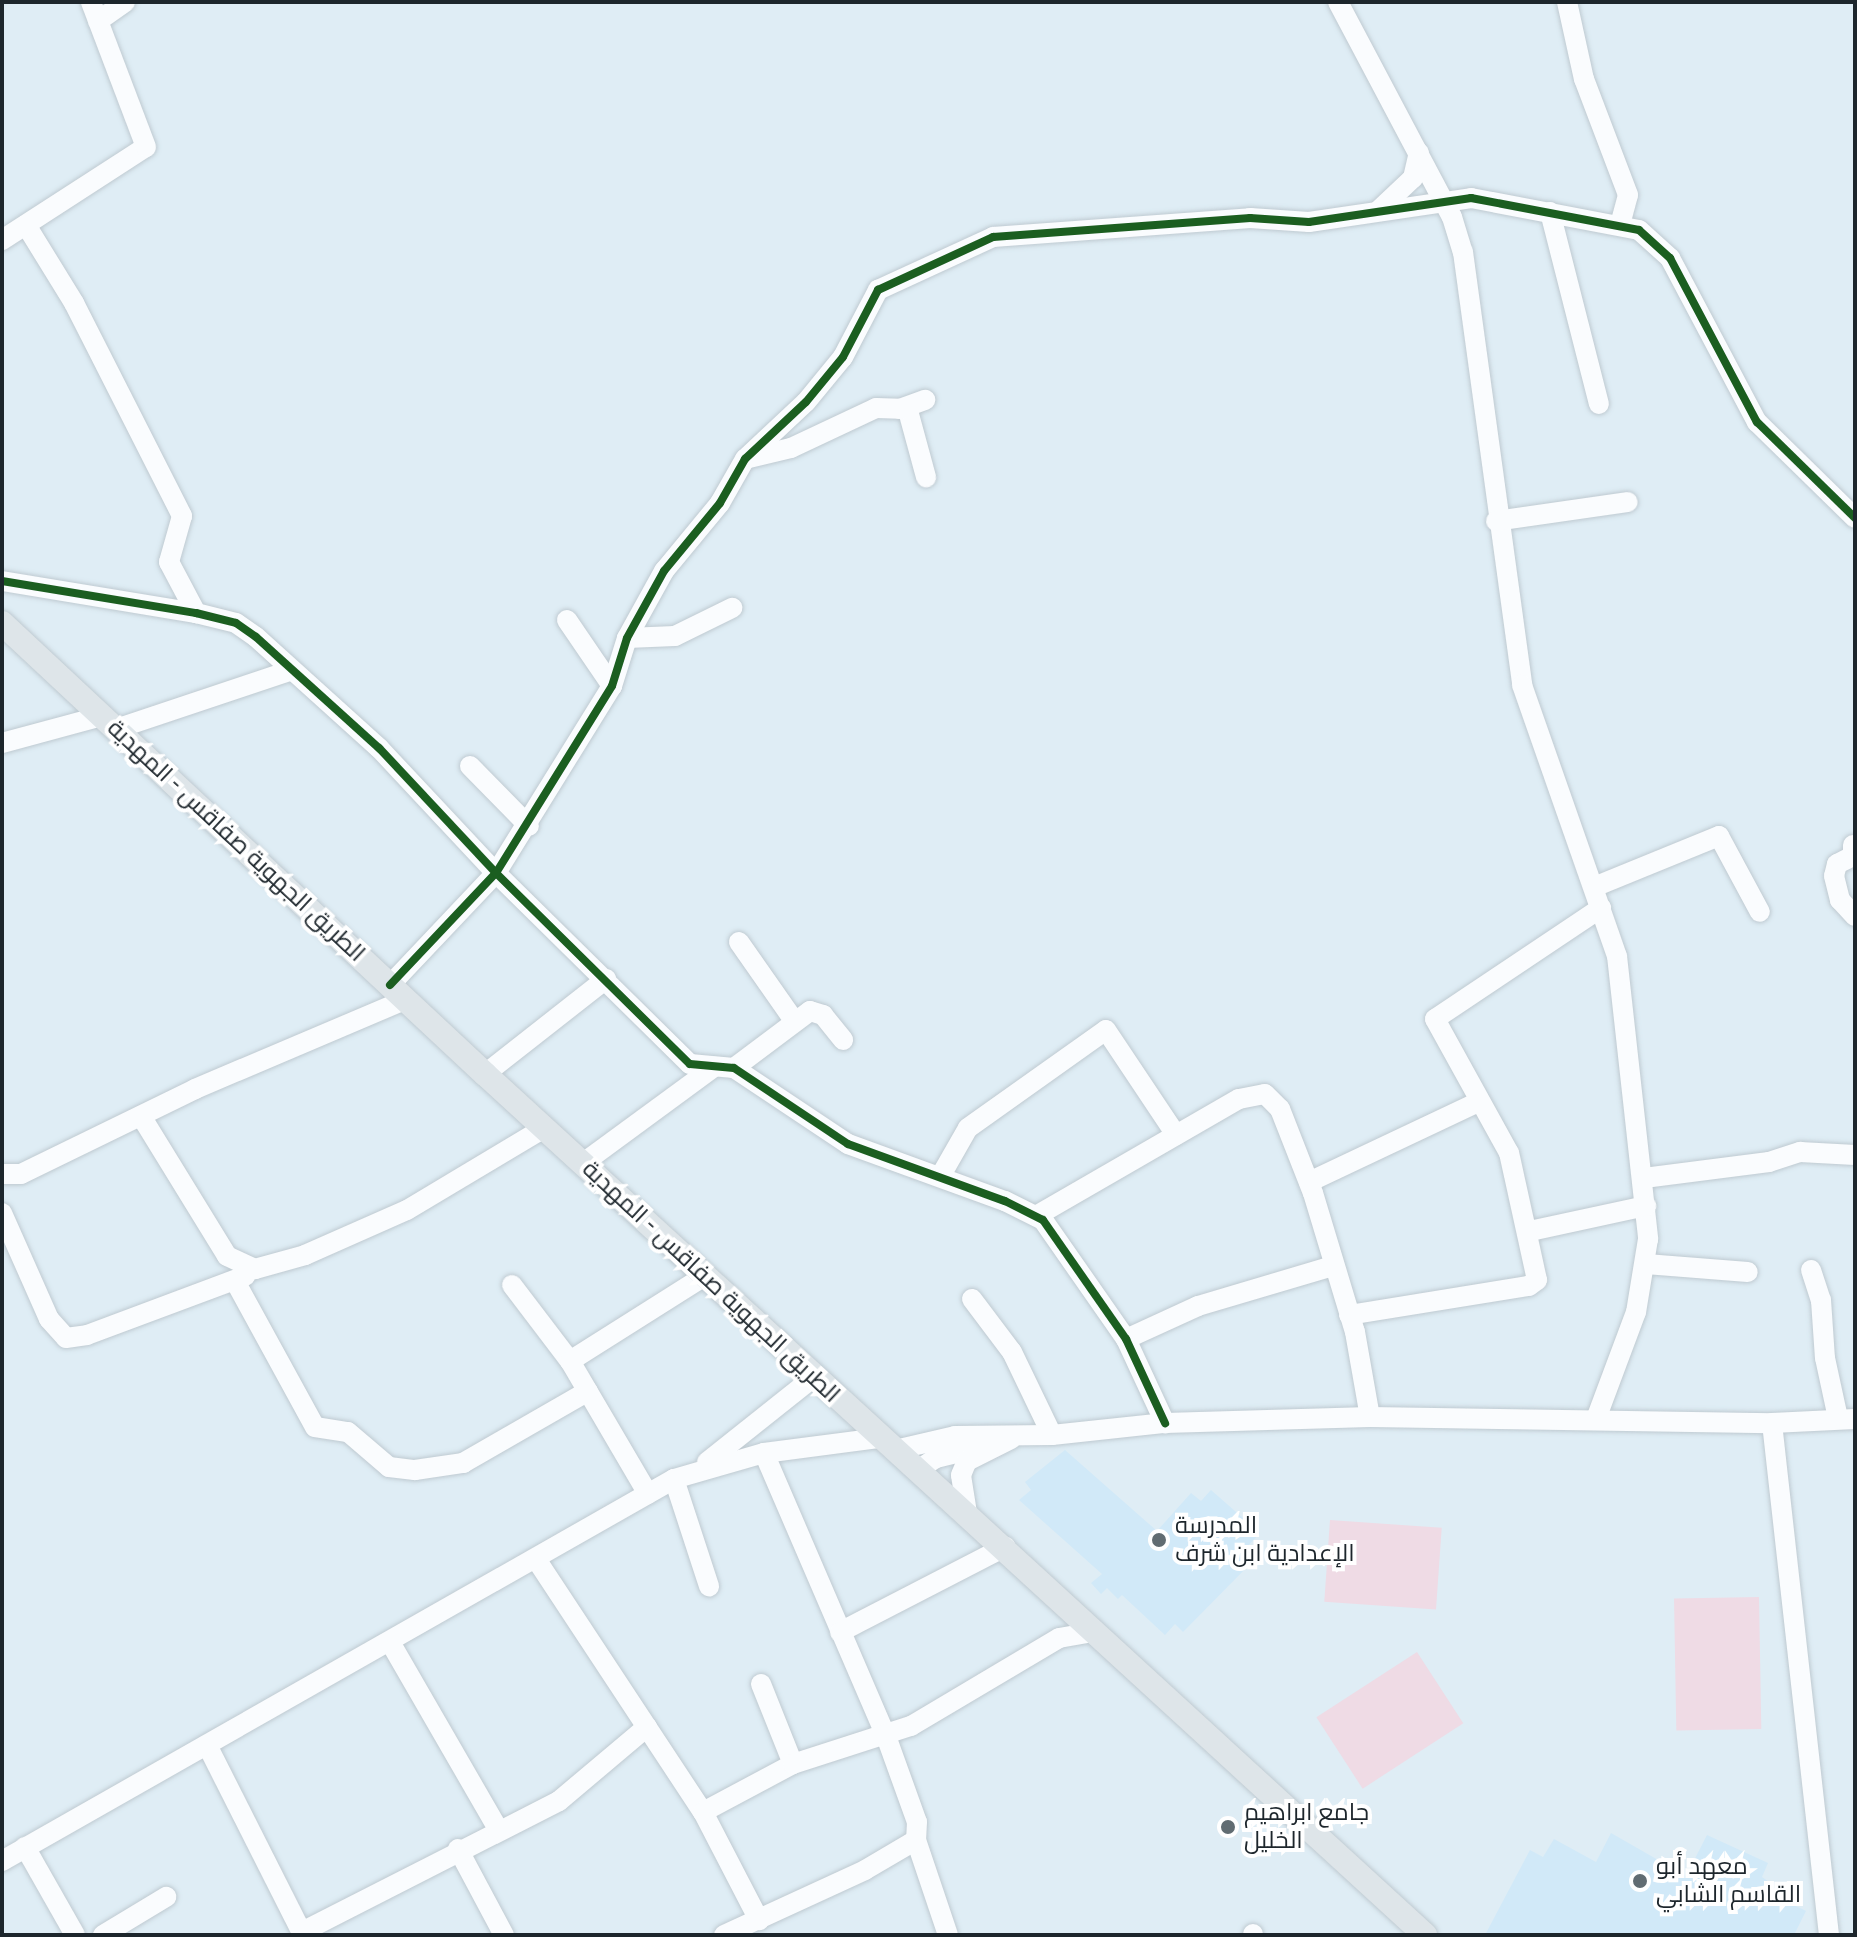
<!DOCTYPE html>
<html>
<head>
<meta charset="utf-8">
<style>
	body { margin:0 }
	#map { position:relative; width:1857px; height:1937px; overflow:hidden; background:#dfedf5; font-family:"Fira Sans Condensed",Cairo,sans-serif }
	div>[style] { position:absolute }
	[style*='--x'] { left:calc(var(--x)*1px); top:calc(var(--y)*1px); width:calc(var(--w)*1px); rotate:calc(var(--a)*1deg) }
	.built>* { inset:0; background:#d1e9f8 }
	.green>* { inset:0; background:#efdbe5; transform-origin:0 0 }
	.roads { filter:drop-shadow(0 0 2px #bfcad1) drop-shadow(0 0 2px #bfcad1) }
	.minor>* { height:20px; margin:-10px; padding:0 10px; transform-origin:10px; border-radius:10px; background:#fafcfe }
	.major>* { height:24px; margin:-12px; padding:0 12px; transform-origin:12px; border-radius:12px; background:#dee5e9 }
	.cycleway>* { height:8px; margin:-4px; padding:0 4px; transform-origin:4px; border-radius:4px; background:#1b5e20 }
	.dots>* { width:22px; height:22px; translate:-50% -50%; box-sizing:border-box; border:4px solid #fff; border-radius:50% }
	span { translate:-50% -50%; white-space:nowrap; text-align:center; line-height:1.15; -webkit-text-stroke:8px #fff; paint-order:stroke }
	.street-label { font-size:24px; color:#1d262c }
	.poi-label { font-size:24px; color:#1d262c }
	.left { translate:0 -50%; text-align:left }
	.frame { position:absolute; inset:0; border:4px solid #1d262c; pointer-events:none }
</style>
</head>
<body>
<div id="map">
	<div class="built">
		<i style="clip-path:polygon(1065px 1450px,1157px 1531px,1191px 1493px,1201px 1501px,1211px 1490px,1260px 1533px,1247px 1547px,1257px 1557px,1183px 1632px,1175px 1624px,1165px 1635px,1122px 1595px,1118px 1599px,1107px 1588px,1101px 1594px,1091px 1583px,1102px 1574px,1019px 1500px,1031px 1490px,1025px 1482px)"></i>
		<i style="clip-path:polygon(1611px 1833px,1686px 1876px,1707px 1835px,1768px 1863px,1762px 1877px,1772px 1884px,1768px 1892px,1806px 1911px,1794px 1935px,1485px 1935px,1530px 1850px,1543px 1857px,1554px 1839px,1596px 1862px)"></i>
	</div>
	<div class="green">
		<i style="left:1330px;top:1520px;width:112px;height:82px;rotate:4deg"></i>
		<i style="left:1759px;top:1597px;width:132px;height:85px;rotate:89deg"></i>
		<i style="left:1417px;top:1652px;width:85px;height:120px;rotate:57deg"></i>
	</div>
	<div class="roads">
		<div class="minor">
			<i style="--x:1338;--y:2;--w:243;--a:62.1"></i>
			<i style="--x:1452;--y:217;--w:37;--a:73"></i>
			<i style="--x:1463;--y:252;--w:437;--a:82.2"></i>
			<i style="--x:1522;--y:685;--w:287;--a:70.7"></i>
			<i style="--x:1617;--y:956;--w:285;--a:83.7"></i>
			<i style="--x:1648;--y:1239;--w:74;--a:99.3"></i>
			<i style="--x:1636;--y:1312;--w:114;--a:110.5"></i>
			<i style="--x:1567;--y:2;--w:79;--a:77.6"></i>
			<i style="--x:1584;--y:79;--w:124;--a:69.2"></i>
			<i style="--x:1628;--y:195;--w:31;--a:105"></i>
			<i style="--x:98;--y:21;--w:33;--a:-35"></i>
			<i style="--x:1379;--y:210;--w:47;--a:-43.3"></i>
			<i style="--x:1413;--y:178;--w:26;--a:-77"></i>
			<i style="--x:1550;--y:212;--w:198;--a:75.7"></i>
			<i style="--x:26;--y:225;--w:92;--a:58.4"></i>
			<i style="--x:74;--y:303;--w:239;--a:63.1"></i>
			<i style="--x:182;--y:516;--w:48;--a:105.8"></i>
			<i style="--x:169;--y:562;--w:58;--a:62.1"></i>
			<i style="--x:2;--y:240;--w:171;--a:-32.9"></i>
			<i style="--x:146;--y:147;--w:155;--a:-110.8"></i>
			<i style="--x:907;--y:407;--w:73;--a:74.8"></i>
			<i style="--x:749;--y:458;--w:43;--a:-13.4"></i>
			<i style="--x:791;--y:448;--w:94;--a:-25.2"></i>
			<i style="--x:876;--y:408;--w:24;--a:2"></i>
			<i style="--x:900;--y:409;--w:27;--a:-20"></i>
			<i style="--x:1496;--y:521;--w:133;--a:-8.2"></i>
			<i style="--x:2;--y:581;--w:197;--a:9.4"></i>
			<i style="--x:196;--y:613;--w:41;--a:14"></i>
			<i style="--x:236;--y:623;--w:24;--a:35"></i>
			<i style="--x:256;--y:637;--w:166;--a:42.1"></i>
			<i style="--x:379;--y:748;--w:171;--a:46.9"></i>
			<i style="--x:496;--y:873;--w:272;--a:44.6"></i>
			<i style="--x:690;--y:1064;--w:44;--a:5.2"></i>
			<i style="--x:734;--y:1068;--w:137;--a:33.7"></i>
			<i style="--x:848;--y:1144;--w:167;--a:20"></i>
			<i style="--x:1005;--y:1201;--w:42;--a:26.6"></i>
			<i style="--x:1043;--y:1220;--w:145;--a:55.1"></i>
			<i style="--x:1126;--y:1339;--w:93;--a:65.1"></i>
			<i style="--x:567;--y:620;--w:80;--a:55.7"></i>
			<i style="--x:627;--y:638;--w:48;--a:-2.4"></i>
			<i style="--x:675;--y:636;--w:64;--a:-26.2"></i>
			<i style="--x:116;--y:729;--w:182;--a:-18.5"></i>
			<i style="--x:2;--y:743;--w:104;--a:-15.1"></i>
			<i style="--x:470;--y:766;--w:84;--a:45.5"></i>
			<i style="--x:1853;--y:845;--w:11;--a:90"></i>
			<i style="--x:1853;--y:856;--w:18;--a:153"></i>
			<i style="--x:1837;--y:864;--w:12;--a:104"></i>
			<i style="--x:1834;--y:876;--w:25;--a:76"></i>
			<i style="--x:1840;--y:900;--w:22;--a:47"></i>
			<i style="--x:1594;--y:887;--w:135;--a:-22.2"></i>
			<i style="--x:1719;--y:836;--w:86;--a:61.7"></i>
			<i style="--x:739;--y:942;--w:94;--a:55"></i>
			<i style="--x:390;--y:985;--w:154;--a:-46.6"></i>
			<i style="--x:496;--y:873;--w:220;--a:-58.2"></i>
			<i style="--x:612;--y:686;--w:50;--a:-72.6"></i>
			<i style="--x:627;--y:638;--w:77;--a:-61.1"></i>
			<i style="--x:664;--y:571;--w:88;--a:-50.5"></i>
			<i style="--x:720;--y:503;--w:51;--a:-60.4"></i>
			<i style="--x:745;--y:459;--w:83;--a:-43.1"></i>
			<i style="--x:806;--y:402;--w:58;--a:-50.6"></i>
			<i style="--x:843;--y:357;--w:76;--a:-62.4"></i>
			<i style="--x:878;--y:290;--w:127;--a:-24.7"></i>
			<i style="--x:993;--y:237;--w:258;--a:-4.2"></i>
			<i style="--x:1250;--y:218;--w:59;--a:3.9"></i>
			<i style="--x:1309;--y:222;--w:164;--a:-8.4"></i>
			<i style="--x:1471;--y:198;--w:171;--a:10.8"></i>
			<i style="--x:1639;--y:230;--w:42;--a:42.1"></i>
			<i style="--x:1670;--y:258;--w:186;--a:62.1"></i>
			<i style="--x:1757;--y:422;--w:137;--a:44.4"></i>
			<i style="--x:734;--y:1068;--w:95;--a:-36.9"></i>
			<i style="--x:810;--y:1011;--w:14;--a:17"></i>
			<i style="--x:823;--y:1015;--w:32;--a:51"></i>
			<i style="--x:485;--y:1074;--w:154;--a:-38.1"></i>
			<i style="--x:141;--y:1116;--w:164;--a:58.4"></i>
			<i style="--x:227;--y:1256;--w:31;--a:25"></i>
			<i style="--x:255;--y:1269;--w:52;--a:-15.6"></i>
			<i style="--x:305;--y:1255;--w:111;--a:-23.8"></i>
			<i style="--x:407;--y:1210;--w:160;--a:-30.9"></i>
			<i style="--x:582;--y:1164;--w:164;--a:-36.3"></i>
			<i style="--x:2;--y:1174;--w:19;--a:0"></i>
			<i style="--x:21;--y:1174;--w:194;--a:-26"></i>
			<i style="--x:195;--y:1089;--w:228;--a:-23"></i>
			<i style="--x:940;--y:1177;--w:56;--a:-60.3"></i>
			<i style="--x:968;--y:1128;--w:169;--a:-35.4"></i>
			<i style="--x:1106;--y:1030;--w:126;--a:56.3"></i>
			<i style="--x:1644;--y:1178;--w:126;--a:-7.3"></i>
			<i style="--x:1769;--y:1162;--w:33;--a:-18"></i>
			<i style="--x:1800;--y:1152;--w:55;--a:3.1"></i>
			<i style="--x:1309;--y:1182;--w:189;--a:-25.3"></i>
			<i style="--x:2;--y:1213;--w:116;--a:66.1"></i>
			<i style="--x:49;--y:1319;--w:25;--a:48"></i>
			<i style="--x:66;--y:1338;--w:21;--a:-8"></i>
			<i style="--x:87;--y:1335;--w:169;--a:-20.5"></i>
			<i style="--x:1036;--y:1216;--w:234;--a:-30"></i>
			<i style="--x:1239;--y:1099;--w:26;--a:-11"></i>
			<i style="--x:1265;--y:1094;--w:21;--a:45"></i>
			<i style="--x:1280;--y:1109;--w:90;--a:68.6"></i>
			<i style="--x:1313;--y:1193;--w:145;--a:73.2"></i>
			<i style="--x:1355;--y:1332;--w:86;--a:80"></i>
			<i style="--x:1530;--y:1231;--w:119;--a:-12.2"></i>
			<i style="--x:1646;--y:1264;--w:102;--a:4.5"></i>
			<i style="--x:1811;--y:1270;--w:32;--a:72"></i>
			<i style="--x:1821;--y:1300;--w:58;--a:86.1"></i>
			<i style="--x:1825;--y:1358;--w:61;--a:77.8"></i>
			<i style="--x:235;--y:1281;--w:166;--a:61.3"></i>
			<i style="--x:315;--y:1427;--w:33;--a:9"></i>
			<i style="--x:348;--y:1432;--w:54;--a:40.5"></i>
			<i style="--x:389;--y:1467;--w:26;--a:7"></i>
			<i style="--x:415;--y:1470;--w:49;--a:-8.3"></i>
			<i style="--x:463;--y:1463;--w:144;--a:-29.9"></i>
			<i style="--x:512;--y:1285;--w:96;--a:52.7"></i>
			<i style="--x:570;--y:1361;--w:154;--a:59.6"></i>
			<i style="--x:972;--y:1299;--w:66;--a:53"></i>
			<i style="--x:1012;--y:1352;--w:92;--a:64.3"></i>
			<i style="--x:1349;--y:1315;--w:182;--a:-9.2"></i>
			<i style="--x:1529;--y:1286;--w:10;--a:-37"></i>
			<i style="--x:1537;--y:1280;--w:130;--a:-102.4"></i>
			<i style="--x:1509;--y:1153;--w:153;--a:-118.9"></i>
			<i style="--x:1435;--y:1019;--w:200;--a:-33.8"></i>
			<i style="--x:1126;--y:1339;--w:79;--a:-24.6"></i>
			<i style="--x:1198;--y:1306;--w:141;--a:-16.5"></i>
			<i style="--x:570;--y:1361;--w:161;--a:-32.3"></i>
			<i style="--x:1772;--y:1423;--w:515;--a:83.65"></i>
			<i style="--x:895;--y:1450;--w:62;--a:-13.1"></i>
			<i style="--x:955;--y:1436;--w:97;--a:-0.6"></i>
			<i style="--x:1052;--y:1435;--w:114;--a:-6.1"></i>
			<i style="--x:1165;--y:1423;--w:205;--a:-1.7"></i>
			<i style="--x:1370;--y:1417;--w:402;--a:0.9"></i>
			<i style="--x:1772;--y:1423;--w:83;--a:-2.8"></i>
			<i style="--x:764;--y:1453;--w:308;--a:66.7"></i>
			<i style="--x:886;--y:1736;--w:91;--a:70.2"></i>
			<i style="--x:917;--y:1822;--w:18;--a:93"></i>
			<i style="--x:916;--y:1840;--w:100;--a:71.4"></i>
			<i style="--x:707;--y:1462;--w:137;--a:-38.5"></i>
			<i style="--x:918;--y:1470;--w:22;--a:-34"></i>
			<i style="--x:936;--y:1458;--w:46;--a:-13.7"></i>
			<i style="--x:674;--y:1479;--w:113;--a:71.9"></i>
			<i style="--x:967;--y:1513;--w:38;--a:-99"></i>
			<i style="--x:961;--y:1475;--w:15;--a:-67"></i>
			<i style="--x:967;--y:1461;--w:49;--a:-26.6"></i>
			<i style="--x:536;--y:1559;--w:303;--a:56.6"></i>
			<i style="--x:703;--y:1812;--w:122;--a:62.6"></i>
			<i style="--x:840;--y:1632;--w:186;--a:-27.3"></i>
			<i style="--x:390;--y:1642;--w:216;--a:60"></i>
			<i style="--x:761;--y:1684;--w:86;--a:68.2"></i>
			<i style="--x:207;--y:1745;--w:213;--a:63.2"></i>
			<i style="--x:703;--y:1812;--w:102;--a:-28.1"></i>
			<i style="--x:793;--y:1764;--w:124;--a:-17.9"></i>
			<i style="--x:911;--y:1726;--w:172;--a:-30.7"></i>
			<i style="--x:1059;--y:1638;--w:36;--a:-10"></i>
			<i style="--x:25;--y:1847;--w:101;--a:60.4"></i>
			<i style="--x:458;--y:1849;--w:98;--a:61.9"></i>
			<i style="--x:2;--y:1861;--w:773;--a:-29.62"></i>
			<i style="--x:674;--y:1479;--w:94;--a:-16.1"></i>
			<i style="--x:764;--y:1453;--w:117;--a:-7.4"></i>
			<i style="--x:302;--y:1932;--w:288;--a:-27"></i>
			<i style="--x:559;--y:1801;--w:115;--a:-40.1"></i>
			<i style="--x:1253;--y:1934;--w:1;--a:90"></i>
			<i style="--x:103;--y:1935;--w:74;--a:-31.1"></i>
			<i style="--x:724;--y:1935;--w:155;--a:-24.7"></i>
			<i style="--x:865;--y:1870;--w:59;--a:-30.5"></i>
		</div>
		<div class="major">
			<i style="--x:2;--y:623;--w:661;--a:43.04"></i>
			<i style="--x:485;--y:1074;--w:1275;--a:42.49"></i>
		</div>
	</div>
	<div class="cycleway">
		<i style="--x:2;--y:581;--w:197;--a:9.4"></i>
		<i style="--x:196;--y:613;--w:41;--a:14"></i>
		<i style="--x:236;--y:623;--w:24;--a:35"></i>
		<i style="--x:256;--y:637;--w:166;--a:42.1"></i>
		<i style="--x:379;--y:748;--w:171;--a:46.9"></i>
		<i style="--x:496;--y:873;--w:272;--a:44.6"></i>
		<i style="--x:690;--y:1064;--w:44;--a:5.2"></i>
		<i style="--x:734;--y:1068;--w:137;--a:33.7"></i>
		<i style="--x:848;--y:1144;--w:167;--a:20"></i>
		<i style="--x:1005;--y:1201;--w:42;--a:26.6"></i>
		<i style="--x:1043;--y:1220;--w:145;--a:55.1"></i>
		<i style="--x:1126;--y:1339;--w:93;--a:65.1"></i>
		<i style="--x:390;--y:985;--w:154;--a:-46.6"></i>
		<i style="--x:496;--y:873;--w:220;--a:-58.2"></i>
		<i style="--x:612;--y:686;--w:50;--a:-72.6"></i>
		<i style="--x:627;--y:638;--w:77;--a:-61.1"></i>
		<i style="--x:664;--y:571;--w:88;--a:-50.5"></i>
		<i style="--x:720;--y:503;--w:51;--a:-60.4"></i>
		<i style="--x:745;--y:459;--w:83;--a:-43.1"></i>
		<i style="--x:806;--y:402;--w:58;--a:-50.6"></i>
		<i style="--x:843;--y:357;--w:76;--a:-62.4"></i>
		<i style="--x:878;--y:290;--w:127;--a:-24.7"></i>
		<i style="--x:993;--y:237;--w:258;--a:-4.2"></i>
		<i style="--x:1250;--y:218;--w:59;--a:3.9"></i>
		<i style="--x:1309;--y:222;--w:164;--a:-8.4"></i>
		<i style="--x:1471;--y:198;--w:171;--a:10.8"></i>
		<i style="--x:1639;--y:230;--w:42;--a:42.1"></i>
		<i style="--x:1670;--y:258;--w:186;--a:62.1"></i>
		<i style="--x:1757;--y:422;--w:137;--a:44.4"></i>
	</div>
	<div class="dots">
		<i style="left:1159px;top:1540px;background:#616c72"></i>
		<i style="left:1228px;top:1827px;background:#616c72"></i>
		<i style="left:1640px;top:1881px;background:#616c72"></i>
	</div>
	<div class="street-label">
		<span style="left:236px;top:841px;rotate:43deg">الطريق الجهوية صفاقس - المهدية</span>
		<span style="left:711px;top:1282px;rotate:43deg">الطريق الجهوية صفاقس - المهدية</span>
	</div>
	<div class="poi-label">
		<span class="left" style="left:1175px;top:1540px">المدرسة<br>الإعدادية ابن شرف</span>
		<span class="left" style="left:1244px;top:1827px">جامع ابراهيم<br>الخليل</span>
		<span class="left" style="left:1656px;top:1881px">معهد أبو<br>القاسم الشابي</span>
	</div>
	<div class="frame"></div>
</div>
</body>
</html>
